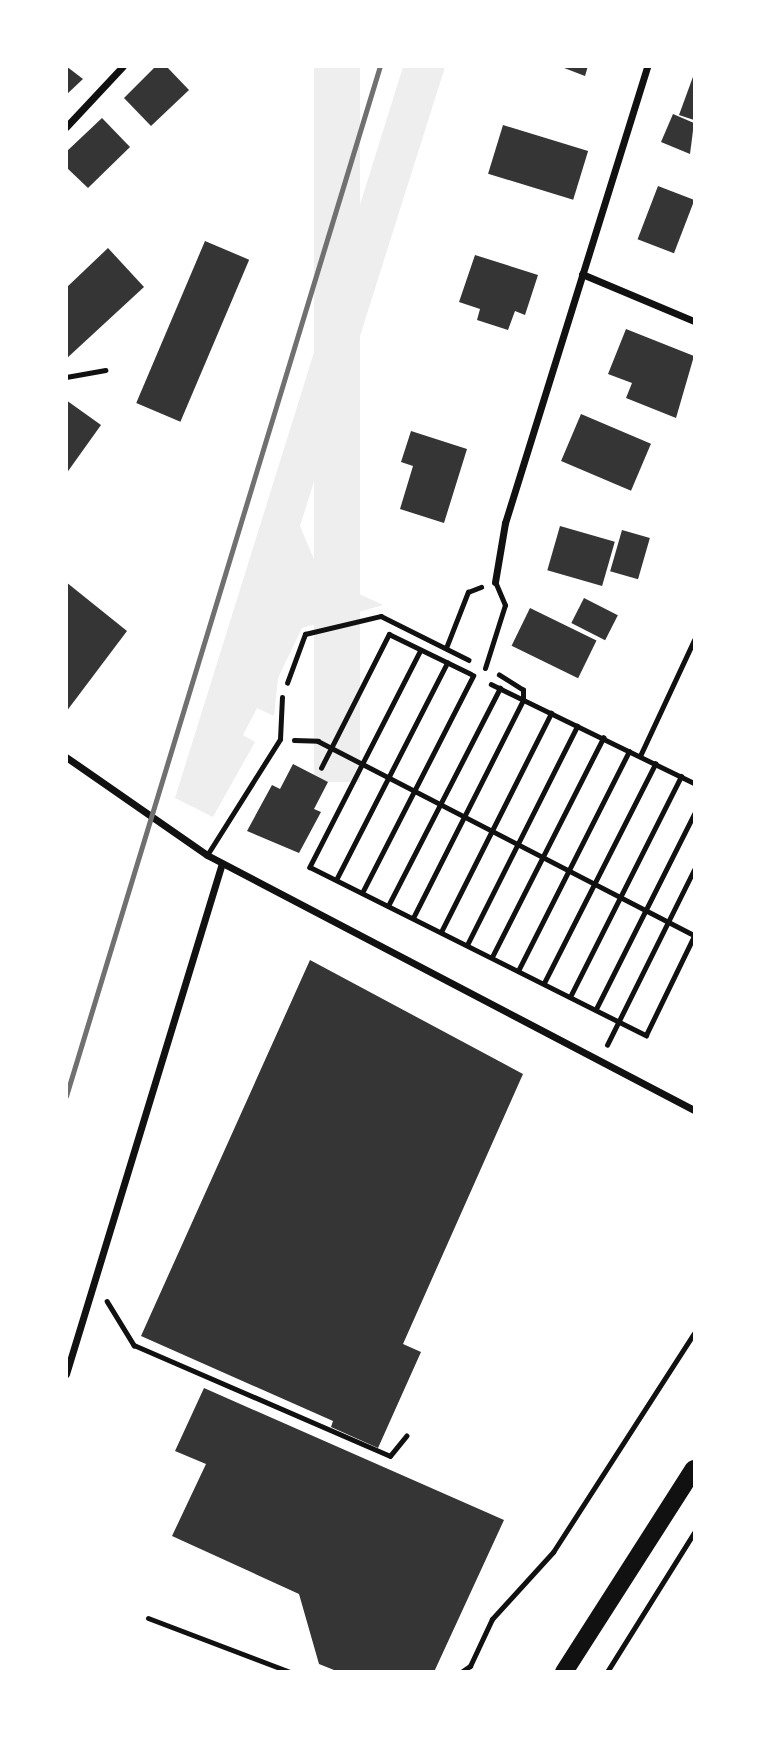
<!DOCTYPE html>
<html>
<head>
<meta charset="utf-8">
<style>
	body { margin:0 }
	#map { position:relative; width:761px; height:1738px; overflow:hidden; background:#fff; font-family:Signika,sans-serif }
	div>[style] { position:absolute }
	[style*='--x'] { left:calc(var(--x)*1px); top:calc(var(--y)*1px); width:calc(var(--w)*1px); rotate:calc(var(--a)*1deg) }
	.green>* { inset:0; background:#eee; transform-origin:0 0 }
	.building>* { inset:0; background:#353535; transform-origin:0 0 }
	.path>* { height:4.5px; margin:-2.25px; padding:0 2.25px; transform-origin:2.25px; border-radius:2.25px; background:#111 }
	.service>* { height:5px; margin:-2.5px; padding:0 2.5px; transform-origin:2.5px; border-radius:2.5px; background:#111 }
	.minor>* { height:7px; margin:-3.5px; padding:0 3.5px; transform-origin:3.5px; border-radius:3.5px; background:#111 }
	.primary>* { height:18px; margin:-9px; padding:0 9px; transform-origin:9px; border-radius:9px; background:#111 }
	.rail>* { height:5px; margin:-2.5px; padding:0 2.5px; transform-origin:2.5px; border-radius:2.5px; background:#707070 }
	span { translate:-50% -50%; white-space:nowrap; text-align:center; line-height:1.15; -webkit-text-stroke:7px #fff; paint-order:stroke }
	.frame { position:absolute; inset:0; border:68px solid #fff; pointer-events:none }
</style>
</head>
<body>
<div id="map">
	<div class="green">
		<i style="left:314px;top:67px;width:46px;height:715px"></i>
		<i style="clip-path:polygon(403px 67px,445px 67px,300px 526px,321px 576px,383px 605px,302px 628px,278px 678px,274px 716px,257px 708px,243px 735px,255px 742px,213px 817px,175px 798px)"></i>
	</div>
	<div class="building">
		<i style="clip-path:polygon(66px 66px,83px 79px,66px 95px)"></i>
		<i style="clip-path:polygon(156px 66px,166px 66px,189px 90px,151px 126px,124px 98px)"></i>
		<i style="clip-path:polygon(559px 66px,588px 66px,585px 76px)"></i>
		<i style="clip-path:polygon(694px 74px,694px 120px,679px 115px)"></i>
		<i style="clip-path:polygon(673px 114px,694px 123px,690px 154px,661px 142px)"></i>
		<i style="clip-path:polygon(102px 118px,130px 147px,88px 188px,66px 167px,66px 152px)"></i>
		<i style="left:503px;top:125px;width:89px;height:51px;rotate:17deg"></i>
		<i style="left:658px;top:186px;width:39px;height:57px;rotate:21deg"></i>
		<i style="left:205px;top:241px;width:48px;height:176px;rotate:23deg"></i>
		<i style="clip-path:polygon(108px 248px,144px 287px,66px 359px,66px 288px)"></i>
		<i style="clip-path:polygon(475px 255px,538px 275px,525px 315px,515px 311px,508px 330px,477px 320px,480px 309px,459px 302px)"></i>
		<i style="clip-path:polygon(626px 329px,694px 356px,676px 418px,626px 398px,632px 383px,608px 374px)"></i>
		<i style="clip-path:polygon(66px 400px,101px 425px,66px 474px)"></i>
		<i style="left:581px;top:414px;width:76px;height:51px;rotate:23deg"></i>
		<i style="clip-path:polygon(411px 431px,467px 449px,444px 523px,400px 509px,413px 466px,401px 462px)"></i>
		<i style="left:560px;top:526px;width:57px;height:46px;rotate:16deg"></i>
		<i style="left:622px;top:530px;width:29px;height:43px;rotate:16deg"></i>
		<i style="clip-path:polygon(66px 582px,127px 631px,66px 712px)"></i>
		<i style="left:584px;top:598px;width:38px;height:28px;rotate:27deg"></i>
		<i style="left:530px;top:608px;width:74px;height:42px;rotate:26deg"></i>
		<i style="clip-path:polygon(293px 764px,328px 782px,314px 809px,321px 812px,299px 853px,247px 831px,272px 785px,280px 789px)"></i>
		<i style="clip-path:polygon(310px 960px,523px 1074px,403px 1344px,421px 1352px,378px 1448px,331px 1427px,333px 1421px,141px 1336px)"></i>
		<i style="clip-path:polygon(204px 1388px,504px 1520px,434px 1672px,339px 1672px,319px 1664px,299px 1594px,172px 1536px,206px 1464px,175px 1451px)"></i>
	</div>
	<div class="path">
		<i style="--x:446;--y:648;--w:60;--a:-68.6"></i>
		<i style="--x:468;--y:592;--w:14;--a:-21"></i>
		<i style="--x:421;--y:650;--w:244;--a:117.1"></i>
		<i style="--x:310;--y:867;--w:376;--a:26.6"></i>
		<i style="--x:646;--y:1035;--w:110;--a:-64.1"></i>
		<i style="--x:287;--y:683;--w:52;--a:-69.8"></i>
		<i style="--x:305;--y:634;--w:78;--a:-13.3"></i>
		<i style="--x:381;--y:616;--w:98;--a:26.6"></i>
		<i style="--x:491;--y:684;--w:226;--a:26"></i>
		<i style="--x:294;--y:740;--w:24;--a:2"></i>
		<i style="--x:318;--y:741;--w:423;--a:27.3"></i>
		<i style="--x:640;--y:756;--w:128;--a:-65"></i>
		<i style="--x:321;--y:768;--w:150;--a:-63.1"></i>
		<i style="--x:389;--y:634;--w:91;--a:26"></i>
		<i style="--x:336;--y:880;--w:244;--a:-62.9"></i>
		<i style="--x:362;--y:893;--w:244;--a:-62.9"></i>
		<i style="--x:388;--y:906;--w:245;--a:-62.8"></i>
		<i style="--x:413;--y:918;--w:244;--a:-63.2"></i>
		<i style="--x:523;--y:700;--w:10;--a:-90"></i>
		<i style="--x:523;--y:690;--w:28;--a:-148"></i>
		<i style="--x:441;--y:932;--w:245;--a:-63.3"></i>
		<i style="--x:467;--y:945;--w:245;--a:-63.3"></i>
		<i style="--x:492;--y:957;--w:246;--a:-63.1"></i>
		<i style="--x:518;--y:971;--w:246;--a:-63.2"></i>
		<i style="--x:544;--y:983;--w:246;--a:-63.1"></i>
		<i style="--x:570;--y:997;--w:247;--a:-63.3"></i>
		<i style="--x:596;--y:1009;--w:218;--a:-63.3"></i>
		<i style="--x:607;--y:1045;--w:195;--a:-63.6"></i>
		<i style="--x:107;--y:1301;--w:52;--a:58.5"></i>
		<i style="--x:134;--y:1345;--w:279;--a:23.4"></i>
		<i style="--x:390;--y:1456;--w:26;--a:-51"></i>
		<i style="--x:607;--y:1672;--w:164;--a:-58"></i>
	</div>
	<div class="service">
		<i style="--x:66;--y:377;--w:40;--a:-10"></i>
		<i style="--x:485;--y:668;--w:66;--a:-72.4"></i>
		<i style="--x:505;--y:605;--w:25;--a:-113"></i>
		<i style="--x:207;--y:855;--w:137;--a:-57.8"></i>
		<i style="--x:280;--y:739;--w:42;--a:-87.3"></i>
		<i style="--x:148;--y:1618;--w:152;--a:20.8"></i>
		<i style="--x:461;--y:1672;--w:11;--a:-34"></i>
		<i style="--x:470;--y:1666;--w:52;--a:-64.9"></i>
		<i style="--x:492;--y:1619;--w:91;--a:-47.7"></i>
		<i style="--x:553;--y:1552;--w:260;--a:-57.2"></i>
	</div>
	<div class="minor">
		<i style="--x:66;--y:127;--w:83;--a:-46.9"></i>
		<i style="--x:582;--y:274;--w:121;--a:22.8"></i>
		<i style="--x:495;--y:582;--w:60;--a:-80.4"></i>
		<i style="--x:505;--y:523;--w:479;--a:-72.7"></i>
		<i style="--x:66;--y:757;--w:172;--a:34.8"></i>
		<i style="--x:207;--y:855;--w:550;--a:27.64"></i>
		<i style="--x:66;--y:1374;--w:534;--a:-73.02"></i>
	</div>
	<div class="primary">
		<i style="--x:564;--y:1672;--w:241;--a:-57.4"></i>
	</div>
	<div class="rail">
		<i style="--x:66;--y:1096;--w:1077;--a:-73.05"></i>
	</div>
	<div class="frame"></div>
</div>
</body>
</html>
